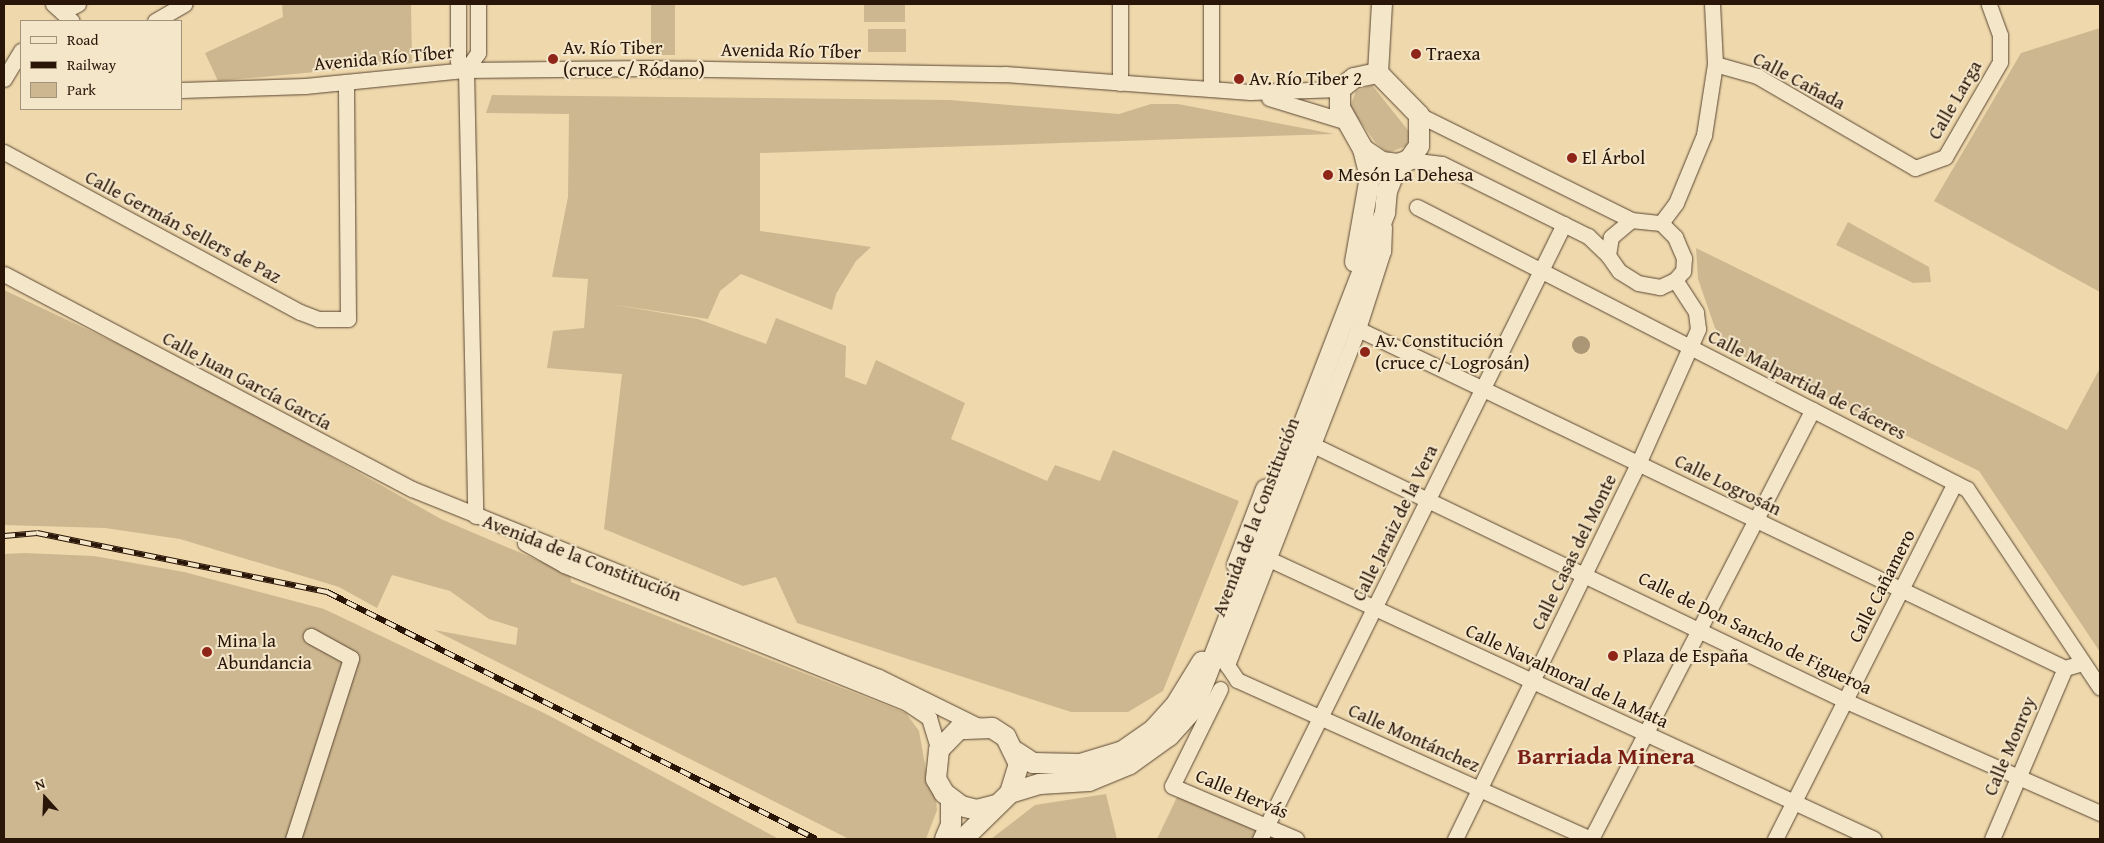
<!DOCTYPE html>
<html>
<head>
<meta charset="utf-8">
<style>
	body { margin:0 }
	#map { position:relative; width:2104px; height:843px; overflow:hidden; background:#eed8ac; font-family:"Gentium Book Plus",serif }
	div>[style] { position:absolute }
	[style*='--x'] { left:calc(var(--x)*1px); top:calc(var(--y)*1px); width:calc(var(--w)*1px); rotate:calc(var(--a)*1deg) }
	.green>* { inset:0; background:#cdb790; transform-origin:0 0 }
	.water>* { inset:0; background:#ab9675 }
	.round { border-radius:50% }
	.roads { filter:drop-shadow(0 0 1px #5b4632) drop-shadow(0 0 1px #5b4632) }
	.street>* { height:15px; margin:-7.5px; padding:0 7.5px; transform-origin:7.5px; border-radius:7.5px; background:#f4e6c9 }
	.secondary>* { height:20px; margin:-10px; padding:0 10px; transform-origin:10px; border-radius:10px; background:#f4e6c9 }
	.rail>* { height:5.5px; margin-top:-2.75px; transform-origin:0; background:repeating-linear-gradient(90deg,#f4e6c9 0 11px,#2a1609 0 22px); box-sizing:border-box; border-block:1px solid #2a1609 }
	.dots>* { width:14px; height:14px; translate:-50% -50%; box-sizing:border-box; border:2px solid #f4e6c9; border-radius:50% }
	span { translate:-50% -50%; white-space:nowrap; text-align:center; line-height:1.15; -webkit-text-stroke:4px #f4e6c9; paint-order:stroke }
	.poi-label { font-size:19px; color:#2a1609 }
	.left { translate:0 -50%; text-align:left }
	.street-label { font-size:19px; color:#2a1609 }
	.district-label { font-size:24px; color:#7a1f14; font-weight:700 }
	.frame { position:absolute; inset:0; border:5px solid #2a1609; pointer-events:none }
	.legend { position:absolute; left:20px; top:20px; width:162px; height:90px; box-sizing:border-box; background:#f4e6c9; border:1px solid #a3937c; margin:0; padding:6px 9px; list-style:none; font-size:15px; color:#2a1609 }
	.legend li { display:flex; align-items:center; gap:10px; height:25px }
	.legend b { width:25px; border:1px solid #a3937c }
	.north { position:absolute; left:20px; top:773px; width:50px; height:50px; -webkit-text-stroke:4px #f4e6c9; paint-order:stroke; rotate:340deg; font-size:14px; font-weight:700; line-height:20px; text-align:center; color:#2a1609 }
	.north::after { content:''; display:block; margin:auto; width:18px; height:22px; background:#2a1609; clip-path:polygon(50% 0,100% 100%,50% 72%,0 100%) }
</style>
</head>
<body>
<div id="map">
	<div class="green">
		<i style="clip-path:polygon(282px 4px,411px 4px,412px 63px,218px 81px,205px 53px,283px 17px)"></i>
		<i style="left:651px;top:4px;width:24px;height:51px"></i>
		<i style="left:864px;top:4px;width:41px;height:18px"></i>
		<i style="clip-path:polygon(2100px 28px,2100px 292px,1934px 201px,2021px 53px)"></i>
		<i style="left:868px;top:29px;width:38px;height:23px"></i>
		<i style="clip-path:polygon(1372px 85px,1411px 134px,1406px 146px,1388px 153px,1375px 142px,1350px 107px,1356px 91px)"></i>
		<i style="clip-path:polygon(492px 95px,950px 100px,1119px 114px,1151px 104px,1178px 104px,1334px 134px,760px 153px,760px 231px,871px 247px,856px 261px,836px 294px,832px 310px,741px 274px,720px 291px,708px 319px,610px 304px,698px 319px,766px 344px,776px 318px,846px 346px,845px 377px,866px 385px,876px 360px,965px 403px,951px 439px,1047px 481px,1055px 465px,1100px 481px,1113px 450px,1239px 501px,1163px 691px,1128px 712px,1071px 712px,797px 623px,776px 577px,743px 586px,604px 529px,622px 374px,547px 368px,553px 331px,584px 328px,588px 279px,552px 277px,568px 197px,569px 114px,486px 113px)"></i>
		<i style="clip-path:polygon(1848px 222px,1929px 267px,1931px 282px,1913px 283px,1836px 245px)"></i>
		<i style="clip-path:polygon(1696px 248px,2067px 430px,2100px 368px,2100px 652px,1979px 471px,1734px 352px,1715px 328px,1698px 279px)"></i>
		<i style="clip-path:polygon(4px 290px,198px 382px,441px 519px,570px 574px,571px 582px,906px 713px,919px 731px,929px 787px,936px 799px,937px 810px,926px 839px,849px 839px,434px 630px,516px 645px,518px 628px,489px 619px,450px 591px,392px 575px,377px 608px,339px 587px,180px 539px,105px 528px,4px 525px)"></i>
		<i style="clip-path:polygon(24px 553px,94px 556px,184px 572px,324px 609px,546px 714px,779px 839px,4px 839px,4px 554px)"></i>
		<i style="clip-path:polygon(1179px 793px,1258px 829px,1253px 839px,1157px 839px)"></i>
		<i style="clip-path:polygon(1106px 794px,1117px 839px,991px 839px,1035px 805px)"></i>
	</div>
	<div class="water">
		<i class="round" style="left:1572px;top:336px;width:18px;height:18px"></i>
	</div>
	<div class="roads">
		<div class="street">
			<i style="--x:53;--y:4;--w:25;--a:42"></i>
			<i style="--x:458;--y:4;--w:57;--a:90"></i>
			<i style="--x:458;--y:61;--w:12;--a:48"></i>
			<i style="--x:1120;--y:4;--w:79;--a:90"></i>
			<i style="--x:1211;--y:4;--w:85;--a:90"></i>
			<i style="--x:1712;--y:4;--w:60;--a:87.1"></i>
			<i style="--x:1715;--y:64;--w:44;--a:15.9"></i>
			<i style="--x:1757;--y:76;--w:183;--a:30.2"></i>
			<i style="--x:1915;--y:168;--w:32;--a:-20"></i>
			<i style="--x:1945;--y:157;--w:110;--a:-59.9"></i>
			<i style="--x:2000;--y:62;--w:27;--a:-90"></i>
			<i style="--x:2000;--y:35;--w:33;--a:-110"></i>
			<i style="--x:62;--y:12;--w:18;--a:-27"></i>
			<i style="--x:155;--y:21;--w:34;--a:-30"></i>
			<i style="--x:466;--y:70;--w:446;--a:88.8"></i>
			<i style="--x:466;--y:70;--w:21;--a:-55"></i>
			<i style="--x:478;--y:53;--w:49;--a:-90"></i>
			<i style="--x:4;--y:79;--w:33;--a:-59"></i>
			<i style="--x:181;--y:90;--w:124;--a:-1.8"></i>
			<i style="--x:305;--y:86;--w:162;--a:-5.7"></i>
			<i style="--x:466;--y:70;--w:182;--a:-0.6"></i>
			<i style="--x:648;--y:68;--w:357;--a:1"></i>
			<i style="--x:1005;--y:74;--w:246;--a:4.2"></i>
			<i style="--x:1250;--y:92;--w:90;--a:-1.9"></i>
			<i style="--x:1269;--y:98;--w:78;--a:17"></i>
			<i style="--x:1419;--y:115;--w:237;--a:26.3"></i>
			<i style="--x:4;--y:152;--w:336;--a:28.4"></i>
			<i style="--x:300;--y:312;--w:19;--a:21"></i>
			<i style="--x:318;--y:319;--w:30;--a:0"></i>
			<i style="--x:348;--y:319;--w:237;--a:-90.5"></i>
			<i style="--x:1409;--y:160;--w:33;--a:7"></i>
			<i style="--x:1442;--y:164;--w:163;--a:26.3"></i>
			<i style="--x:1588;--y:236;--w:28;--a:44"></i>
			<i style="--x:1417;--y:207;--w:618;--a:27.15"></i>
			<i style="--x:1967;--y:489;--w:239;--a:56.2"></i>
			<i style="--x:1631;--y:220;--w:30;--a:6"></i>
			<i style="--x:1661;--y:223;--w:20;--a:45"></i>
			<i style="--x:1675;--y:237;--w:23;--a:67"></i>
			<i style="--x:1684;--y:258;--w:13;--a:94"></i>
			<i style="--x:1683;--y:271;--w:12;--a:132"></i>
			<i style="--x:1675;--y:280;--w:17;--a:155"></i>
			<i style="--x:1660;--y:287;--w:22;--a:-170"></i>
			<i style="--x:1638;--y:283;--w:22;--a:-148"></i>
			<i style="--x:1619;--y:271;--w:19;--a:-125"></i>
			<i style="--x:1608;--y:255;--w:18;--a:-81"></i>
			<i style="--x:1611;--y:237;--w:26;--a:-40"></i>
			<i style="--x:1661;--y:223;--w:25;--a:-53"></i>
			<i style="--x:1676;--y:203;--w:74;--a:-67.6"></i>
			<i style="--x:1704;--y:135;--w:72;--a:-81.2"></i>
			<i style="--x:1384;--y:227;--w:24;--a:92"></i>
			<i style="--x:1383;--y:251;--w:82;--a:107.8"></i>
			<i style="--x:1358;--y:329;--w:361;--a:111.3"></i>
			<i style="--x:1227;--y:665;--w:18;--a:56"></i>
			<i style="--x:1237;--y:680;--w:388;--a:24.2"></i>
			<i style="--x:1591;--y:839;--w:483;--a:-62.7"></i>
			<i style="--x:4;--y:274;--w:461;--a:27.8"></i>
			<i style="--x:412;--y:489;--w:503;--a:21.93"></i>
			<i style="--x:879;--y:677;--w:110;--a:26.3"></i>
			<i style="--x:1358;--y:329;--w:784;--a:25.62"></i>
			<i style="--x:2065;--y:668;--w:18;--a:-16"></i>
			<i style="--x:1313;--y:445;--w:591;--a:25.65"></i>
			<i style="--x:1846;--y:701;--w:278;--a:23.8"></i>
			<i style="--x:525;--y:543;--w:45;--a:29.4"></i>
			<i style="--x:564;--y:565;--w:370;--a:21.9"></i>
			<i style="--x:907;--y:703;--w:27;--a:34"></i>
			<i style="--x:929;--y:718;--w:34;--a:73"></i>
			<i style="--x:1271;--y:560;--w:664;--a:24.83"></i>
			<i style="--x:1220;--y:689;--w:108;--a:116.3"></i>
			<i style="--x:1172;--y:786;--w:135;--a:23.1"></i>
			<i style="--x:293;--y:839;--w:190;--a:-72.2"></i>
			<i style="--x:351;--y:658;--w:46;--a:-151.2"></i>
			<i style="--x:1260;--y:839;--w:686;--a:-63.7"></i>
			<i style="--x:1455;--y:839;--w:417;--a:-64"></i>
			<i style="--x:1638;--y:464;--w:148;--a:-66"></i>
			<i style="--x:1698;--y:329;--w:17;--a:-97"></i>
			<i style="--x:1696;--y:312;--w:38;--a:-123"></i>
			<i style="--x:1775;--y:839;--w:399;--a:-63.2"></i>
			<i style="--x:1992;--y:839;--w:186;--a:-66.9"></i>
		</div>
		<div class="secondary">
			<i style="--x:1378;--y:73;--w:59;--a:45.7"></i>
			<i style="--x:1419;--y:115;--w:31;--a:90"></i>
			<i style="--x:1419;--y:146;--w:17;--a:126"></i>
			<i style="--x:1409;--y:160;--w:12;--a:160"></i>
			<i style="--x:1398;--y:164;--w:16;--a:-173"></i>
			<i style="--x:1382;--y:162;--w:23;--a:-146"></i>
			<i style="--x:1363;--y:149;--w:47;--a:-119.3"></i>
			<i style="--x:1340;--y:108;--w:19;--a:-90"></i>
			<i style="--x:1340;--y:89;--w:18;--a:-38"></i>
			<i style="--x:1354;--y:78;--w:25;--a:-12"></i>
			<i style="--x:1378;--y:73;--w:69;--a:-86.7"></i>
			<i style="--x:1355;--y:262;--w:86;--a:-80"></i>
			<i style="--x:1370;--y:177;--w:29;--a:-104"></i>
			<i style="--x:1237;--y:565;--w:81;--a:-69.1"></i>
			<i style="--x:1016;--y:752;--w:20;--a:33"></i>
			<i style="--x:1033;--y:763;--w:47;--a:1.2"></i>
			<i style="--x:1080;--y:764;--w:45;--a:-16.8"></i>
			<i style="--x:1123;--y:751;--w:38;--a:-35"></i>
			<i style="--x:1154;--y:729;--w:31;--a:-48"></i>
			<i style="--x:1175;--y:706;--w:52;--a:-58.5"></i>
			<i style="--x:1010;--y:793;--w:31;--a:-17"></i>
			<i style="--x:1040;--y:784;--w:49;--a:-3.5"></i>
			<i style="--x:1089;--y:781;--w:44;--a:-22.5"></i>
			<i style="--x:1130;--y:764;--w:48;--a:-35.7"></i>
			<i style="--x:1169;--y:736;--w:38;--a:-48"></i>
			<i style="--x:1194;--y:708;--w:531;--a:-68.9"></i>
			<i style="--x:1385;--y:213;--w:22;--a:-85"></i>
			<i style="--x:1387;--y:191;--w:29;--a:-68"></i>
			<i style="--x:945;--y:839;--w:15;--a:-67"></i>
			<i style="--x:951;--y:825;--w:24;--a:-90"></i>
			<i style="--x:963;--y:839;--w:66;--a:-44.4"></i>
			<i style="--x:1010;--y:793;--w:30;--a:-73"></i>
			<i style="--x:1019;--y:764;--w:30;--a:-116"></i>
			<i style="--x:1006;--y:737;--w:17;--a:-147"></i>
			<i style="--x:992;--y:728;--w:33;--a:178"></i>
			<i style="--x:959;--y:729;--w:29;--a:134"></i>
			<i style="--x:939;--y:750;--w:29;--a:96"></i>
			<i style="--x:936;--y:779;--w:16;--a:60"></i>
			<i style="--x:944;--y:793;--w:21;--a:37"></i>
			<i style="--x:961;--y:806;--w:16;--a:14"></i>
			<i style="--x:977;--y:810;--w:20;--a:-15"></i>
		</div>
	</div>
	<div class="rail">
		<i style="--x:4;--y:536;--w:33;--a:-5"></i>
		<i style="--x:37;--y:533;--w:296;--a:11.5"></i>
		<i style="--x:327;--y:592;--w:548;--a:26.8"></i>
	</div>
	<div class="dots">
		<i style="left:1416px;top:54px;background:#8f2418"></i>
		<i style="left:553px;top:59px;background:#8f2418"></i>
		<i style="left:1239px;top:79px;background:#8f2418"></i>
		<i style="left:1572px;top:158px;background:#8f2418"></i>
		<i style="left:1328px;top:175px;background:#8f2418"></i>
		<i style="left:1365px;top:352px;background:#8f2418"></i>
		<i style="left:207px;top:652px;background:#8f2418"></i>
		<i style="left:1613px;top:656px;background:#8f2418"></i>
	</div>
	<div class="poi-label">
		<span class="left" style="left:563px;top:59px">Av. Río Tiber<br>(cruce c/ Ródano)</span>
		<span class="left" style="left:1426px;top:54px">Traexa</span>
		<span class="left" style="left:1249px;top:79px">Av. Río Tiber 2</span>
		<span class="left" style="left:1582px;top:158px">El Árbol</span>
		<span class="left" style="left:1338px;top:175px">Mesón La Dehesa</span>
		<span class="left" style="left:1375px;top:352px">Av. Constitución<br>(cruce c/ Logrosán)</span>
		<span class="left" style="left:217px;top:652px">Mina la<br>Abundancia</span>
		<span class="left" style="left:1623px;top:656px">Plaza de España</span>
	</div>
	<div class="street-label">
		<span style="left:791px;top:51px;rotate:1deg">Avenida Río Tíber</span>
		<span style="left:384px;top:58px;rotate:-5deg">Avenida Río Tíber</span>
		<span style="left:1799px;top:81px;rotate:28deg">Calle Cañada</span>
		<span style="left:1955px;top:100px;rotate:-60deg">Calle Larga</span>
		<span style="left:183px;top:227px;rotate:28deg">Calle Germán Sellers de Paz</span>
		<span style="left:247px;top:381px;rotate:28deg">Calle Juan García García</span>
		<span style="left:1807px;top:385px;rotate:27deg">Calle Malpartida de Cáceres</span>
		<span style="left:1728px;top:485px;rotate:26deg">Calle Logrosán</span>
		<span style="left:1256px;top:517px;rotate:-69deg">Avenida de la Constitución</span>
		<span style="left:1395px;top:523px;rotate:-64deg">Calle Jaraiz de la Vera</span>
		<span style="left:1574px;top:552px;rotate:-64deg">Calle Casas del Monte</span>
		<span style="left:582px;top:558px;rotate:21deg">Avenida de la Constitución</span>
		<span style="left:1882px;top:586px;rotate:-63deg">Calle Cañamero</span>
		<span style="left:1755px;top:633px;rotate:26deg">Calle de Don Sancho de Figueroa</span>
		<span style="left:1567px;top:676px;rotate:25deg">Calle Navalmoral de la Mata</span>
		<span style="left:1414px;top:738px;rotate:24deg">Calle Montánchez</span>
		<span style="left:2010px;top:746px;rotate:-67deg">Calle Monroy</span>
		<span style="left:1242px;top:794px;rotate:23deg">Calle Hervás</span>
	</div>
	<div class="district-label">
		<span style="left:1606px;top:756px">Barriada Minera</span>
	</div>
	<div class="frame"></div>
	<ul class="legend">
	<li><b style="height:6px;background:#f4e6c9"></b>Road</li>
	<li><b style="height:6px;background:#2a1609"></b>Railway</li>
	<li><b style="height:14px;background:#cdb790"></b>Park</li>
	</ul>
	<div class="north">N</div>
</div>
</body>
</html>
